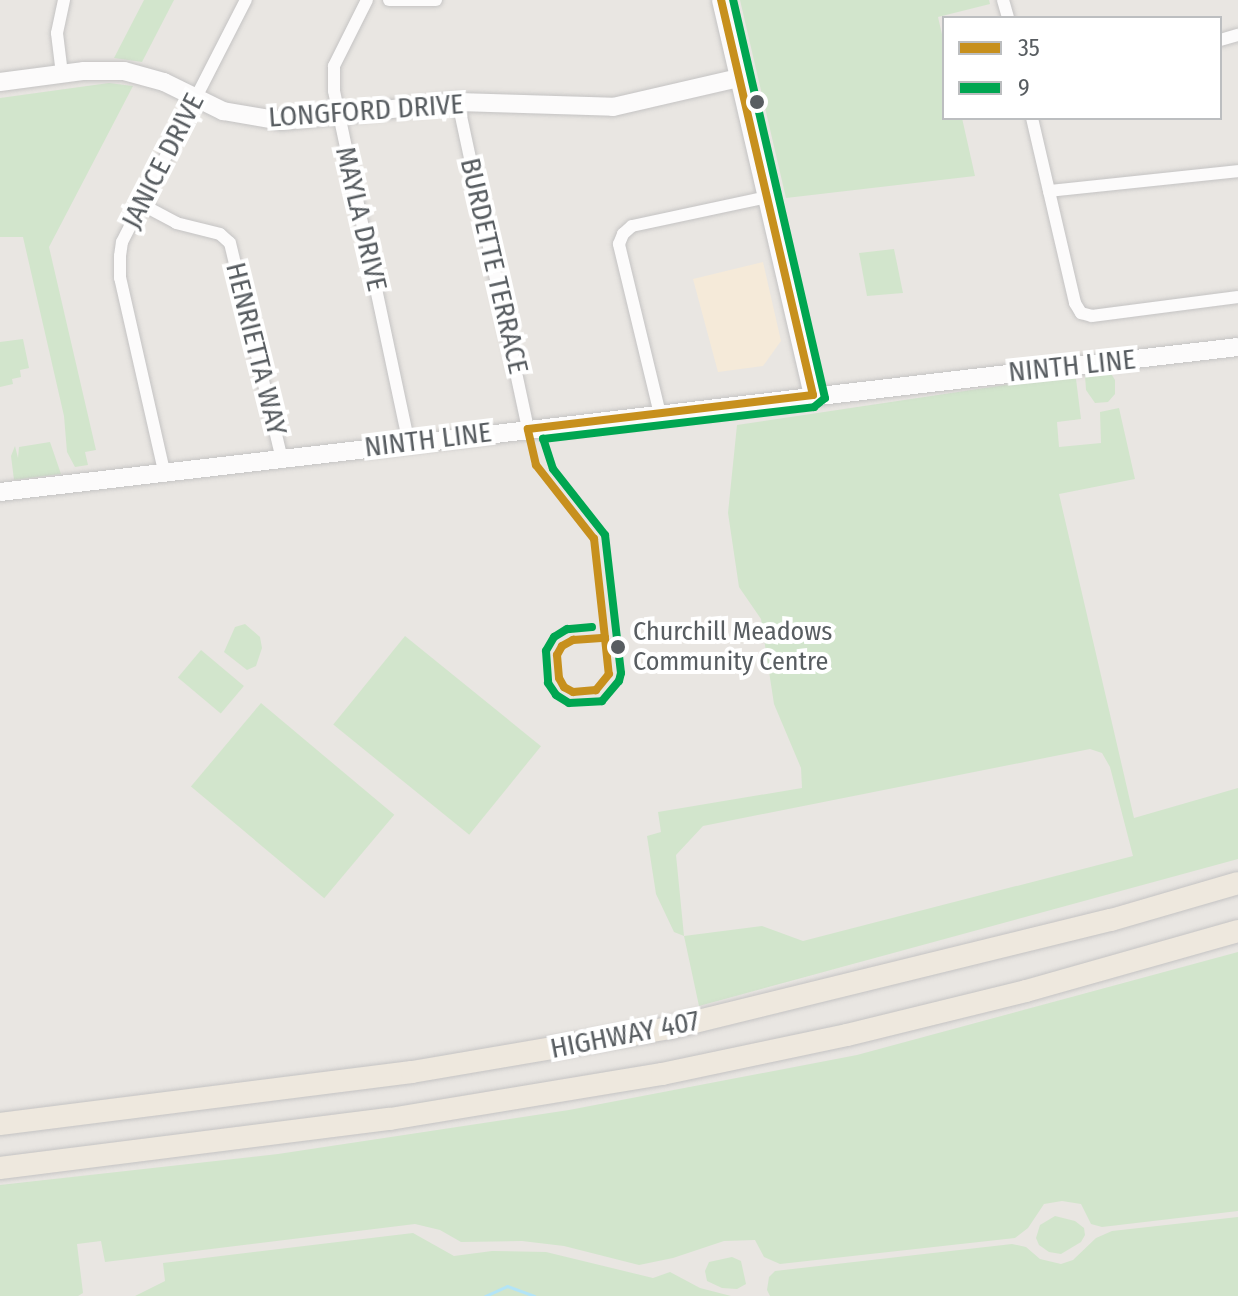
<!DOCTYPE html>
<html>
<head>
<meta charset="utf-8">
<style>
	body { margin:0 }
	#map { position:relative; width:1238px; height:1296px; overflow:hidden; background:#e9e6e2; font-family:"Fira Sans Condensed",sans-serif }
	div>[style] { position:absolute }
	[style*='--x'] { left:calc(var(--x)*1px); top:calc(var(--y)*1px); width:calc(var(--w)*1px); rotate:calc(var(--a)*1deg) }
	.commercial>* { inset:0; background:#f5ead9 }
	.green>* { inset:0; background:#d2e5cc; transform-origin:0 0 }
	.stream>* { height:3px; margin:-1.5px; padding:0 1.5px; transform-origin:1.5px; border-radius:1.5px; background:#b3e4f6 }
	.roads { filter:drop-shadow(0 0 2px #c4c3c3) drop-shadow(0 0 2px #c4c3c3) }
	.street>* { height:12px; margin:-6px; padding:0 6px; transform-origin:6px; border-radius:6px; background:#fcfbfb }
	.secondary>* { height:18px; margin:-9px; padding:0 9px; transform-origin:9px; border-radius:9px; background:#fcfbfb }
	.highway>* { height:22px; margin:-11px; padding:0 11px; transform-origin:11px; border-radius:11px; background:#eee8de }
	.bus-1>* { height:8px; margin:-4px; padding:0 4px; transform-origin:4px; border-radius:4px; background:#c7901d }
	.bus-2>* { height:8px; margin:-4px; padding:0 4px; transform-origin:4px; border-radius:4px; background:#00a651 }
	.dots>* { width:22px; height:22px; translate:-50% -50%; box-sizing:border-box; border:4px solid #fff; border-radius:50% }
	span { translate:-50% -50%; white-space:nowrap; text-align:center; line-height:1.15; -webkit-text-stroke:8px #fff; paint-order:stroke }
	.bus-label { font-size:26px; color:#585d61 }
	.left { translate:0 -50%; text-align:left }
	.street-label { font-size:28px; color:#585d61 }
	.legend { position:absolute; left:942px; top:16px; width:280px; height:104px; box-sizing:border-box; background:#fff; border:2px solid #bcbec0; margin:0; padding:10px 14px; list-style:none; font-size:24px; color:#585d61 }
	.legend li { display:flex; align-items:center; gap:16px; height:40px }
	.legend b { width:40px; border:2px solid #bcbec0 }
</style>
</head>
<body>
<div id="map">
	<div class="commercial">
		<i style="clip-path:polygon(763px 262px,781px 341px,763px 366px,718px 372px,693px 279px)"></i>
	</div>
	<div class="green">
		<i style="clip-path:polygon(144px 0,174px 0,142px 62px,114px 58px)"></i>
		<i style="clip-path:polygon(740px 0,989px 0,990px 4px,938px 17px,944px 43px,944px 118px,962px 118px,975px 176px,786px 198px)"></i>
		<i style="clip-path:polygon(109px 83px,133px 86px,49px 247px,96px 450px,85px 452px,88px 465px,75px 467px,67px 452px,64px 416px,23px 237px,0 237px,0 98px)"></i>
		<i style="clip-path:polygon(894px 249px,903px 293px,867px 296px,859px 253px)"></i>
		<i style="clip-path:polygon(23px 339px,29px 368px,20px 370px,21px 377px,12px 379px,13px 384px,0 387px,0 342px)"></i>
		<i style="clip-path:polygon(1110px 372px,1115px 380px,1115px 394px,1108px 402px,1095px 403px,1086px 390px,1085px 375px)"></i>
		<i style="clip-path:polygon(evenodd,1072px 375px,1076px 379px,1081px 419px,1057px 422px,1059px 447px,1101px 443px,1100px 412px,1119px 408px,1135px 479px,1059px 494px,1134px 818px,1238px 788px,1238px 859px,699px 1006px,684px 936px,674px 932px,656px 894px,647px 836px,661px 832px,658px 812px,802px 788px,801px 768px,774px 704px,761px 619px,739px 587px,728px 513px,737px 425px,1072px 375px,1090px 749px,1102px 753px,1110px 767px,1133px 856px,803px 941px,762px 926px,684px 936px,676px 855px,703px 826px,1090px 749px)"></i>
		<i style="clip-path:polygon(50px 442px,61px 474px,14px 480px,11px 456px,15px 446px,18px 458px,19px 447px)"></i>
		<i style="clip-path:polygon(245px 624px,260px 637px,262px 648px,256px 666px,247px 670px,224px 652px,235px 627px)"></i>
		<i style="left:405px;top:636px;width:175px;height:114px;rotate:39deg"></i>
		<i style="left:201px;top:650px;width:56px;height:36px;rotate:40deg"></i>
		<i style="left:261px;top:703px;width:174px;height:109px;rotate:40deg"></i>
		<i style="clip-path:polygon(1238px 952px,1238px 1211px,1102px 1227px,1091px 1224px,1081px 1204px,1062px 1201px,1044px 1204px,1028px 1228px,1015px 1238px,780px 1264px,764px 1257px,755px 1240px,724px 1241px,673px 1258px,639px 1265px,564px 1246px,522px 1241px,461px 1242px,440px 1230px,415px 1224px,105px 1262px,101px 1241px,77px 1244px,83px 1293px,78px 1296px,0 1296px,0 1185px,278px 1154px,569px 1110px,857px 1055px)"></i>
		<i style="clip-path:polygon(1055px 1216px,1075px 1221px,1084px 1228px,1085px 1235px,1081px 1242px,1061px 1254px,1049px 1252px,1039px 1245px,1036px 1238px,1040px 1225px)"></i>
		<i style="clip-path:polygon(1238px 1217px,1238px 1296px,770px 1296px,767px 1290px,769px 1277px,775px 1271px,1012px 1244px,1026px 1247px,1040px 1259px,1061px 1264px,1073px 1260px,1096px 1238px,1112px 1231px)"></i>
		<i style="clip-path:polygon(413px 1233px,454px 1256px,492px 1251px,546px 1252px,653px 1278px,670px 1272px,700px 1288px,731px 1296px,135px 1296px,165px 1281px,163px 1263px)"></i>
		<i style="clip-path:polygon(732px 1257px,741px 1261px,746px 1284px,737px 1289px,722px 1288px,707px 1281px,705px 1271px,709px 1262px)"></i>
	</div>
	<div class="stream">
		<i style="--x:485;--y:1296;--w:24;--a:-24"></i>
		<i style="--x:507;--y:1286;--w:29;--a:20"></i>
	</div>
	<div class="roads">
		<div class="street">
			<i style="--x:367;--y:0;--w:74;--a:116.6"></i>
			<i style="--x:334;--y:66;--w:25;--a:90"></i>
			<i style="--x:334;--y:91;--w:360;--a:78"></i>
			<i style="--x:389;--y:0;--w:47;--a:0"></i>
			<i style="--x:1003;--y:0;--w:19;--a:74"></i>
			<i style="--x:1220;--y:40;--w:19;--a:-16"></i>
			<i style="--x:62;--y:74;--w:41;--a:-97"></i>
			<i style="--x:57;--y:33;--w:34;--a:-78"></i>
			<i style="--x:458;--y:102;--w:334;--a:77.9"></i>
			<i style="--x:1032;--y:118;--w:190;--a:76.9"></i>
			<i style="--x:1075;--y:303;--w:12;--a:59"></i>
			<i style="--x:1081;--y:313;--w:11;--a:15"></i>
			<i style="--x:1092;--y:316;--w:147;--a:-7.4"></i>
			<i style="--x:1049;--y:191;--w:190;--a:-6"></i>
			<i style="--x:141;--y:204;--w:40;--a:28"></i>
			<i style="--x:176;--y:223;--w:45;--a:14"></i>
			<i style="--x:220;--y:234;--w:13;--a:42"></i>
			<i style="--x:230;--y:243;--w:222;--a:76.5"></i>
			<i style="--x:660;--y:414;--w:175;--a:-103.6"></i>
			<i style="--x:619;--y:244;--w:11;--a:-68"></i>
			<i style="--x:623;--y:234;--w:12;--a:-42"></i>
			<i style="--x:632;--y:226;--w:138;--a:-12.1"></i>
			<i style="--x:164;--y:471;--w:198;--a:-102.8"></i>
			<i style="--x:120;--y:278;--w:22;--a:-90"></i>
			<i style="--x:120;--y:256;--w:14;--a:-82"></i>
			<i style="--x:122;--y:242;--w:272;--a:-62.9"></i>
		</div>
		<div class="secondary">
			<i style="--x:721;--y:0;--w:406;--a:76.9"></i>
			<i style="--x:0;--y:82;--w:85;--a:-7.5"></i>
			<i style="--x:84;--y:71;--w:40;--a:0"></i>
			<i style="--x:124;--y:71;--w:41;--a:15.4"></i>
			<i style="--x:164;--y:82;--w:66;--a:26.2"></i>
			<i style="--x:223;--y:111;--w:60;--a:9.6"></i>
			<i style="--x:282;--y:121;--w:177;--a:-6.2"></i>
			<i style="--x:458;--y:102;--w:155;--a:1.8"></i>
			<i style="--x:613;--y:107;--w:129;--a:-13"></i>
			<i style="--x:0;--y:492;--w:1246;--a:-6.68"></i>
		</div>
		<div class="highway">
			<i style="--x:0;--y:1124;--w:415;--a:-7.2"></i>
			<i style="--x:412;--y:1072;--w:262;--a:-9.7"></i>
			<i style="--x:670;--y:1028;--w:454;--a:-13.8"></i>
			<i style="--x:1111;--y:920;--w:132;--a:-16.2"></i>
			<i style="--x:0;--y:1168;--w:393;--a:-7.2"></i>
			<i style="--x:390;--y:1119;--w:276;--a:-9.4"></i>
			<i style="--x:662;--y:1074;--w:189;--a:-11.9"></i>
			<i style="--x:847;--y:1035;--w:184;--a:-13.8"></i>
			<i style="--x:1026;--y:991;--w:220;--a:-15.8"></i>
		</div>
	</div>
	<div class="bus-1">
		<i style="--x:605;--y:638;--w:36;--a:84"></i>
		<i style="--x:609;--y:674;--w:21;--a:129"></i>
		<i style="--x:596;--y:690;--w:23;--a:175"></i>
		<i style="--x:573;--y:692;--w:10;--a:-151"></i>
		<i style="--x:564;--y:687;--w:10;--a:-119"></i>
		<i style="--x:559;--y:678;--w:23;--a:-95"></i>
		<i style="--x:557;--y:655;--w:10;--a:-61"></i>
		<i style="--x:562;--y:646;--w:13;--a:-29"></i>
		<i style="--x:573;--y:640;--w:32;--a:-4"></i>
		<i style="--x:605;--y:638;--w:100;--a:-96.3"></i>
		<i style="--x:594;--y:539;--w:94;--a:-128.1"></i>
		<i style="--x:536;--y:465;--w:37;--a:-103"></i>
		<i style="--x:528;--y:429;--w:287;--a:-6.8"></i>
		<i style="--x:813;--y:395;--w:406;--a:-103.1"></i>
	</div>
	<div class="bus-2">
		<i style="--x:592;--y:627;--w:25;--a:175"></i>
		<i style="--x:567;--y:629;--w:15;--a:148"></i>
		<i style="--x:554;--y:637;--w:16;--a:120"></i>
		<i style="--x:546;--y:651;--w:32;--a:86"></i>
		<i style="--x:548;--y:683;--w:14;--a:56"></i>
		<i style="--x:556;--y:695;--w:15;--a:32"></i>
		<i style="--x:569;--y:703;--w:33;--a:-3"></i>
		<i style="--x:602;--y:701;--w:26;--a:-50"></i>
		<i style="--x:619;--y:681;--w:8;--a:-76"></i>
		<i style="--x:621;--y:673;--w:139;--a:-96.6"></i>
		<i style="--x:605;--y:535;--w:84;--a:-128.2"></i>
		<i style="--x:553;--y:469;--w:32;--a:-108"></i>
		<i style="--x:543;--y:439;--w:273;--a:-6.7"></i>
		<i style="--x:814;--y:407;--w:14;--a:-39"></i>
		<i style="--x:825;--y:398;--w:408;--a:-103"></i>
	</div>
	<div class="dots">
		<i style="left:757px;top:102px;background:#585d61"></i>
		<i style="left:618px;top:647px;background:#585d61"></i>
	</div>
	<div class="bus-label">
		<span class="left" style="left:633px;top:647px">Churchill Meadows<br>Community Centre</span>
	</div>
	<div class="street-label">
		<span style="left:366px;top:111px;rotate:-4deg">LONGFORD DRIVE</span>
		<span style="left:163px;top:161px;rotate:-63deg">JANICE DRIVE</span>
		<span style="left:361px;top:219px;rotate:77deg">MAYLA DRIVE</span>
		<span style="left:494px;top:266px;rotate:77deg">BURDETTE TERRACE</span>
		<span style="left:256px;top:349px;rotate:76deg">HENRIETTA WAY</span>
		<span style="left:1072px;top:366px;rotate:-6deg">NINTH LINE</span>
		<span style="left:428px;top:440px;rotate:-7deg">NINTH LINE</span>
		<span style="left:625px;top:1035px;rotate:-11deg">HIGHWAY 407</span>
	</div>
	<ul class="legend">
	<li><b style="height:10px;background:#c7901d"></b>35</li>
	<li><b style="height:10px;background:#00a651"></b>9</li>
	</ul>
</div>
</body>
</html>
